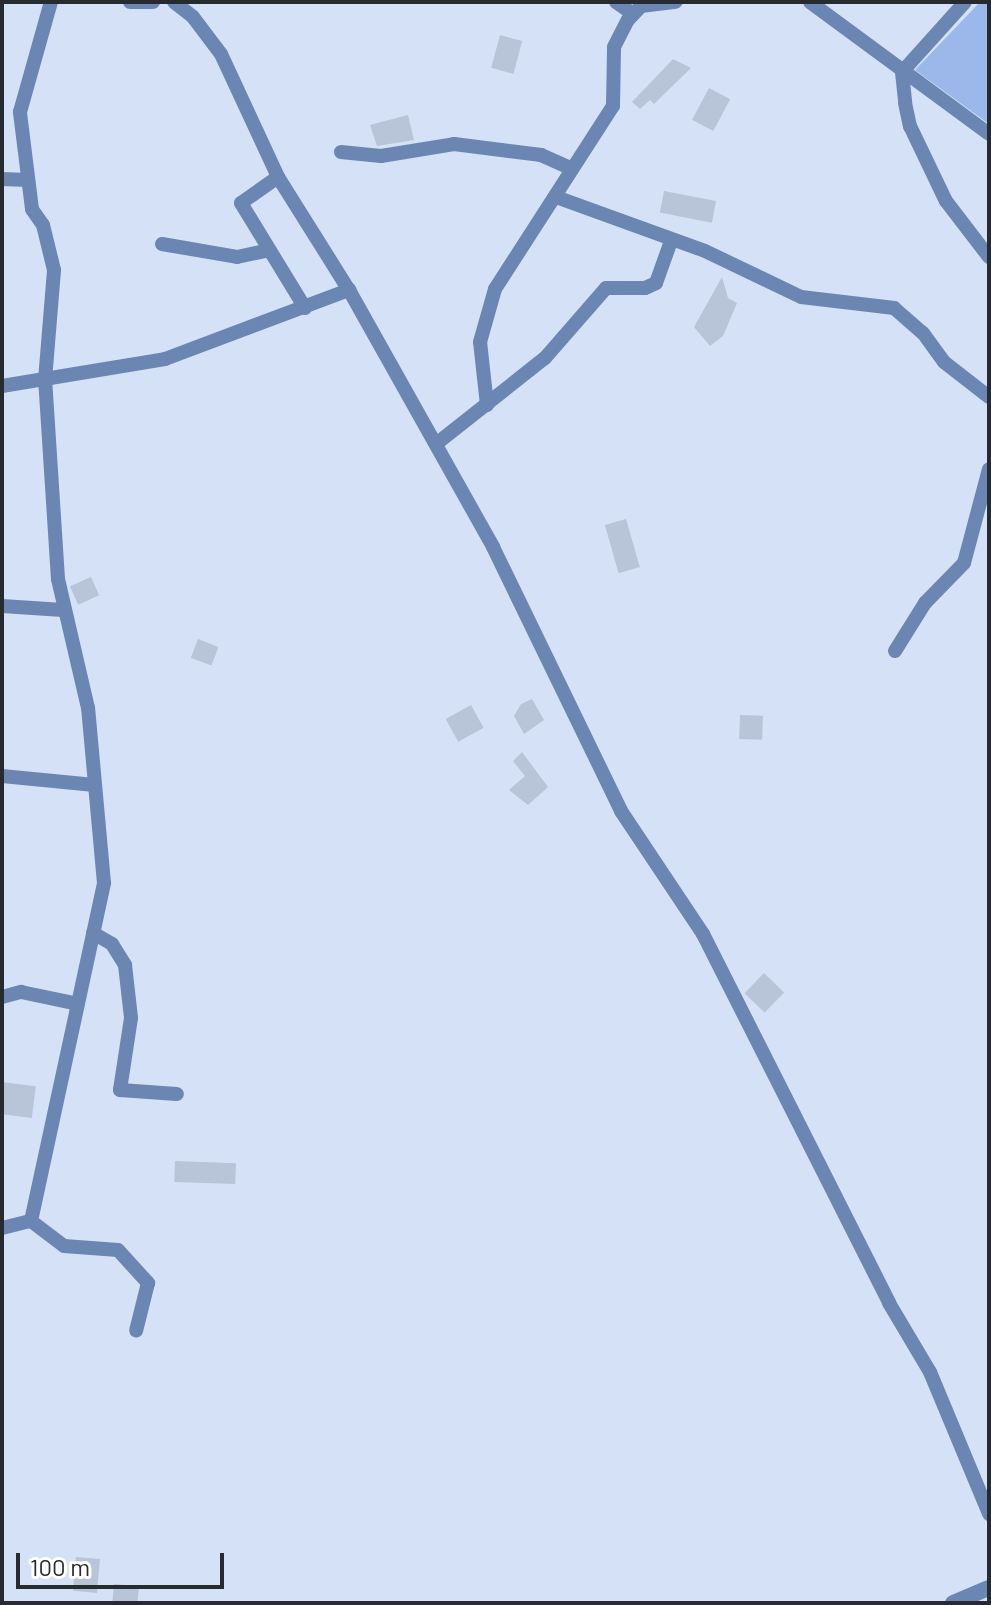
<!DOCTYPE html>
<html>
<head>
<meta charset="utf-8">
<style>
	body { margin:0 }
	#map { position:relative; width:991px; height:1605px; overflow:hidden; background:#d5e1f6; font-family:Barlow,sans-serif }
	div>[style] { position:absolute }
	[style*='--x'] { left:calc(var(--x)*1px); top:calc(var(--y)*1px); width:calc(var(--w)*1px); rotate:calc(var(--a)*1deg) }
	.green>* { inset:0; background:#9cb8eb }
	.building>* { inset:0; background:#b8c4d8; transform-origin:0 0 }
	.minor>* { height:14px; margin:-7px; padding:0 7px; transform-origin:7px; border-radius:7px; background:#6c86b3 }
	.tertiary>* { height:16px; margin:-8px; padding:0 8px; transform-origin:8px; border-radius:8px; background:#6c86b3 }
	span { translate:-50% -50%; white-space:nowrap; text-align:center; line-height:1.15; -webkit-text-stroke:6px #fff; paint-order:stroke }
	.frame { position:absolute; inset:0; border:4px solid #262b32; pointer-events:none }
	.scale { position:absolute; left:16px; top:1553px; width:208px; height:36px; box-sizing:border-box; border:4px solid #262b32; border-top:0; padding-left:10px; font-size:24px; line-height:28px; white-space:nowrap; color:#262b32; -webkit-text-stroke:6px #fff; paint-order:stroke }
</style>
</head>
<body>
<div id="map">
	<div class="green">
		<i style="clip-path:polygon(980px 2px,989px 2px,989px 124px,915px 70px)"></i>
	</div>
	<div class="building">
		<i style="left:500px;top:35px;width:23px;height:34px;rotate:15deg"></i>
		<i style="clip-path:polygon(673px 59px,691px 68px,654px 104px,650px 100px,640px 109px,632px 102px)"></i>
		<i style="left:709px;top:88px;width:24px;height:36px;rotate:28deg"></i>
		<i style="clip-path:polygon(408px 115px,414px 140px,377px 146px,370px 125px)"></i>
		<i style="left:664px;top:191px;width:53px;height:22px;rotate:11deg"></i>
		<i style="clip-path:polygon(722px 277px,728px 298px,737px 303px,723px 336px,710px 346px,694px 327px)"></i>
		<i style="left:626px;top:519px;width:50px;height:22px;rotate:74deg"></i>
		<i style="left:91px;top:577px;width:20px;height:23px;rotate:66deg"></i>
		<i style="left:198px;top:639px;width:22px;height:20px;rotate:21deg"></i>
		<i style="clip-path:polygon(532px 699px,544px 720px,524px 734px,514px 716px,521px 704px)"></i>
		<i style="left:471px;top:705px;width:26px;height:29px;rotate:61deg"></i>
		<i style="left:740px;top:715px;width:23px;height:24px;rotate:2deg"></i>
		<i style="clip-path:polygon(522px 752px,548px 787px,528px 805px,509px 790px,525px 776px,513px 761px)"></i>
		<i style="left:764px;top:973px;width:28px;height:28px;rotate:44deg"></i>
		<i style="left:2px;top:1082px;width:34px;height:32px;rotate:7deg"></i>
		<i style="left:175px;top:1161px;width:61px;height:21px;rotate:2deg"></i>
		<i style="left:76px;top:1557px;width:24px;height:34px;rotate:5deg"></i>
		<i style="left:114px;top:1584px;width:25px;height:19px;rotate:5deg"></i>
	</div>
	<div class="minor">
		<i style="--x:130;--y:2;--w:23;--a:0"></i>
		<i style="--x:174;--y:2;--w:24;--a:38"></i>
		<i style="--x:193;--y:17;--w:46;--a:52.9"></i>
		<i style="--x:221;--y:54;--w:136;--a:65.1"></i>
		<i style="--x:278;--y:177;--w:133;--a:57.9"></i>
		<i style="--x:349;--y:290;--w:295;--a:60.7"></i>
		<i style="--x:493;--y:547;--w:293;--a:64.1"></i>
		<i style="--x:621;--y:811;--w:148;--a:56.3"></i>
		<i style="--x:703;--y:934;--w:413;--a:63.2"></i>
		<i style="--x:889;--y:1303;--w:80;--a:59.3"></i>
		<i style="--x:930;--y:1372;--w:154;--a:67.4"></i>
		<i style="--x:616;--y:2;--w:19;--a:35"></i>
		<i style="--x:810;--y:2;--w:222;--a:36.4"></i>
		<i style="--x:965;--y:2;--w:94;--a:132"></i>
		<i style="--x:902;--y:72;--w:31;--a:84"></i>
		<i style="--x:905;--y:103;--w:24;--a:78"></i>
		<i style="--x:910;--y:126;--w:83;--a:64.4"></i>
		<i style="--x:946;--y:201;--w:71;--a:52.5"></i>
		<i style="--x:341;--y:152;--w:40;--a:5.7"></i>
		<i style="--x:381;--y:156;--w:74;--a:-9.3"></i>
		<i style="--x:454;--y:144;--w:88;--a:7.2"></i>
		<i style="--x:541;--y:155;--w:32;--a:24"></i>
		<i style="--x:278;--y:177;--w:45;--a:144.9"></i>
		<i style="--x:241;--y:203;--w:123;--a:58.6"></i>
		<i style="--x:2;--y:179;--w:26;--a:2"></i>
		<i style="--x:556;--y:197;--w:158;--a:19.9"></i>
		<i style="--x:705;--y:251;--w:106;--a:25.6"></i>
		<i style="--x:801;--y:297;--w:94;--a:6.7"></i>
		<i style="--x:894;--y:308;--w:38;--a:41"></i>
		<i style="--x:923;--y:333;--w:36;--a:54"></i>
		<i style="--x:944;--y:362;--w:57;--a:37.9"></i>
		<i style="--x:162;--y:244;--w:76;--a:9.8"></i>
		<i style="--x:237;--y:257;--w:33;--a:-12"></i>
		<i style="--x:2;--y:386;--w:165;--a:-9.4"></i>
		<i style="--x:165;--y:359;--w:197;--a:-20.6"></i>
		<i style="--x:487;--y:405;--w:63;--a:-96.3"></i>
		<i style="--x:480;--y:342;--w:55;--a:-74.2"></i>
		<i style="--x:495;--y:289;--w:218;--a:-57.2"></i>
		<i style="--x:613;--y:106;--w:59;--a:-89"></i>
		<i style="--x:614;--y:47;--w:30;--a:-63"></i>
		<i style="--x:628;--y:20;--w:19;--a:-47"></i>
		<i style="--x:641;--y:6;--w:35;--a:-7"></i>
		<i style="--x:436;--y:444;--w:139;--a:-38.3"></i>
		<i style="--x:545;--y:358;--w:93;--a:-48.9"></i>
		<i style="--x:606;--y:288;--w:39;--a:0"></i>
		<i style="--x:645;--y:288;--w:12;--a:-24"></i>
		<i style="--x:656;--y:283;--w:45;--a:-70.3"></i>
		<i style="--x:2;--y:606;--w:61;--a:3.8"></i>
		<i style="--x:895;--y:651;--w:57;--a:-58"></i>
		<i style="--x:925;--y:603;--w:56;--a:-45.7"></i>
		<i style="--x:964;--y:563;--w:97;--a:-75.1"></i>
		<i style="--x:2;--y:776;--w:93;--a:5.5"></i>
		<i style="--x:93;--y:933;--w:22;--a:30"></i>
		<i style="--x:112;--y:944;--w:25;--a:58"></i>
		<i style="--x:125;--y:965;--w:53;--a:83.5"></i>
		<i style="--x:131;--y:1018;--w:73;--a:98.7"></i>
		<i style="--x:120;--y:1090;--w:57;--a:4"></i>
		<i style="--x:2;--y:997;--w:20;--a:-15"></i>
		<i style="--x:21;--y:992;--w:58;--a:11.9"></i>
		<i style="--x:31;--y:1221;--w:346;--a:-77.8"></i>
		<i style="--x:104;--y:883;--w:176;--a:-95.2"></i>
		<i style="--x:88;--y:708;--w:132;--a:-103.1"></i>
		<i style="--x:58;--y:579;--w:199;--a:-93.7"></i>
		<i style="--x:45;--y:380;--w:110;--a:-85.3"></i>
		<i style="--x:54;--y:270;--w:46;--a:-103.7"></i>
		<i style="--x:43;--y:225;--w:19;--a:-125"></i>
		<i style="--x:32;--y:209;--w:98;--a:-97.1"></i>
		<i style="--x:20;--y:112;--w:114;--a:-74.3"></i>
		<i style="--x:2;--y:1228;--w:30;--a:-14"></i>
		<i style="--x:31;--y:1221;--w:41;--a:37.1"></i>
		<i style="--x:64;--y:1246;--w:54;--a:4.2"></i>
		<i style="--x:118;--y:1250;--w:45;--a:47.7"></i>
		<i style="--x:148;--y:1283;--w:49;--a:104"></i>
	</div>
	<div class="tertiary">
		<i style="--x:953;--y:1603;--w:39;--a:-23"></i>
	</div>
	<div class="frame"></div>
	<div class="scale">100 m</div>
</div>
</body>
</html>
